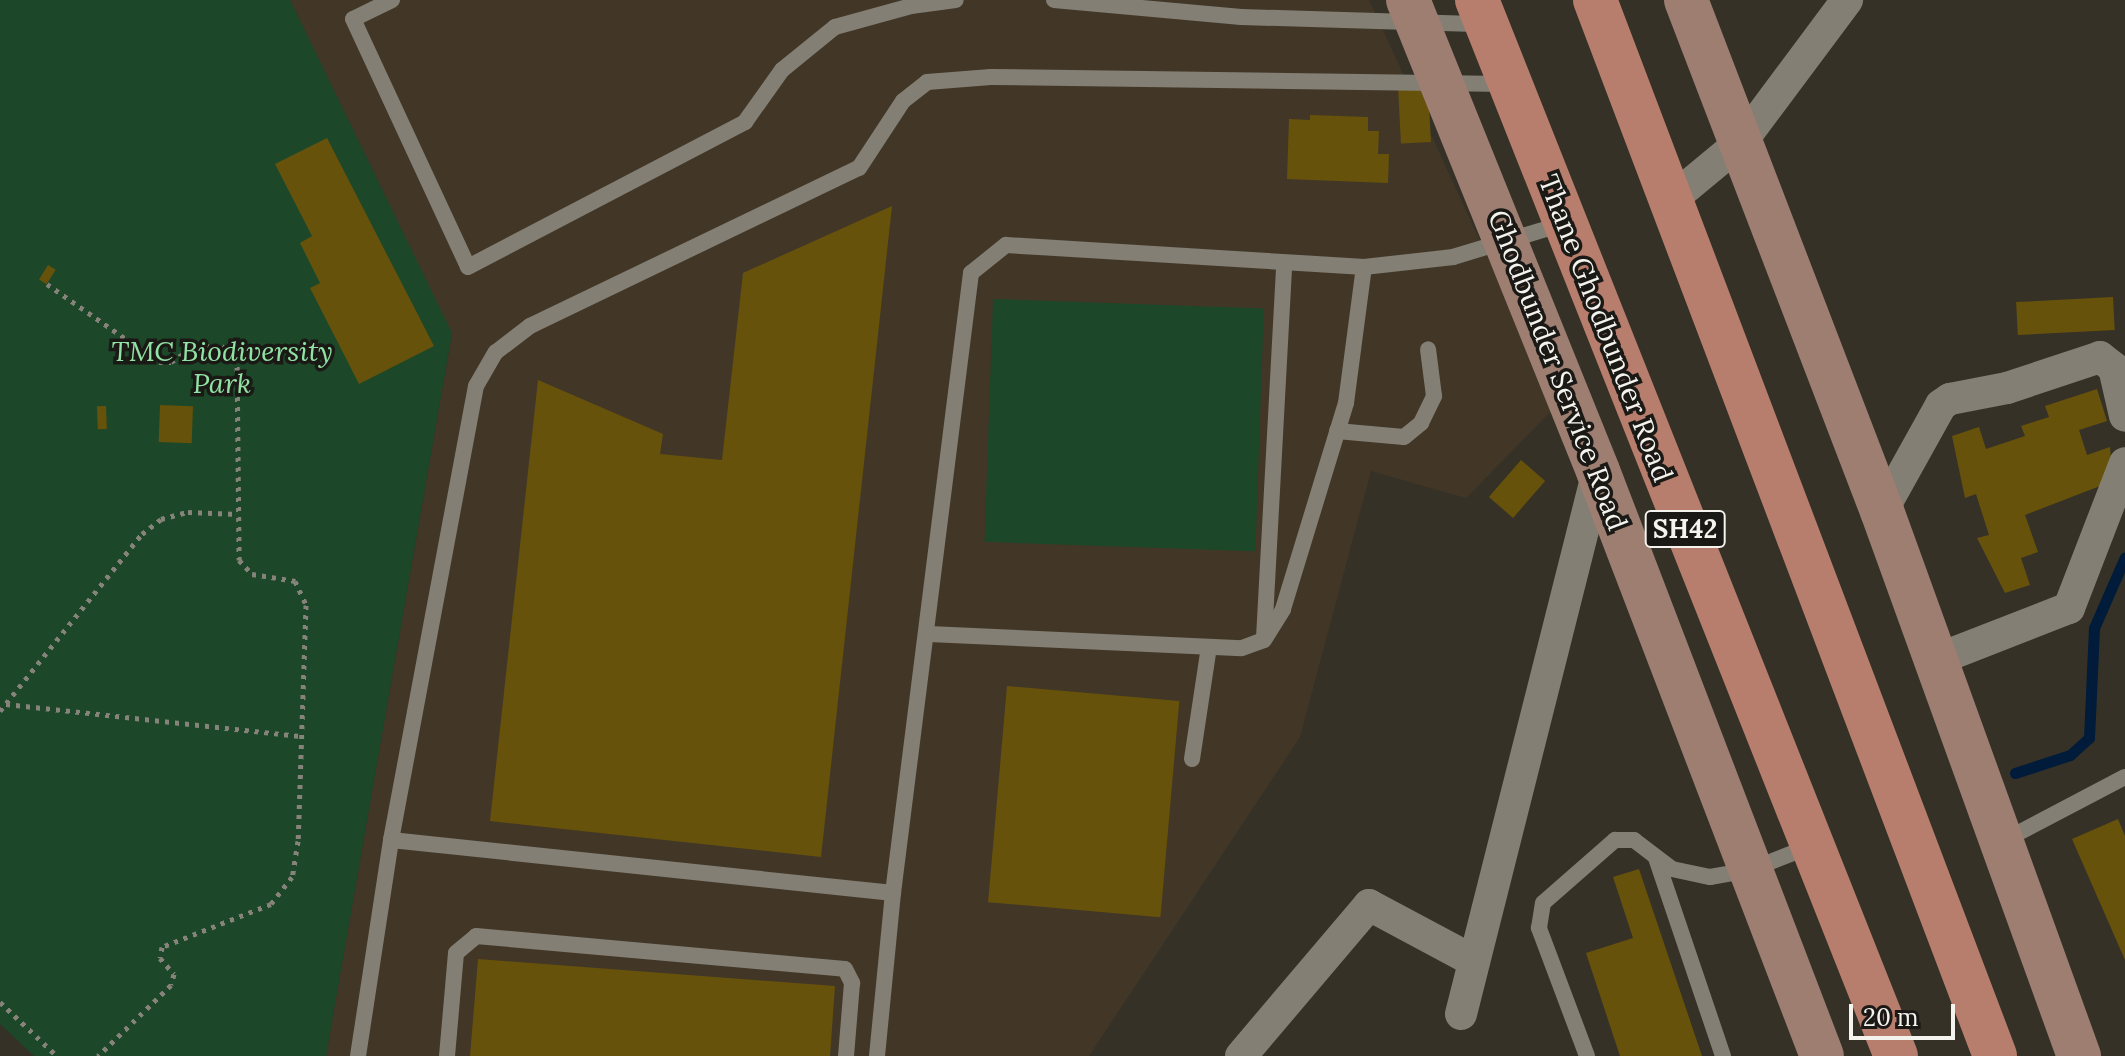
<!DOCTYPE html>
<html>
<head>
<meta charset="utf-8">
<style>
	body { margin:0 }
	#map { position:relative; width:2125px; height:1056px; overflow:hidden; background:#353127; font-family:Lora,serif }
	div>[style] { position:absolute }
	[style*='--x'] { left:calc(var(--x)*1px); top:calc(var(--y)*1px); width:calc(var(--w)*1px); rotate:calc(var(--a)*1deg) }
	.commercial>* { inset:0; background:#423727 }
	.green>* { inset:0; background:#1c4729; transform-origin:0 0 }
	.stream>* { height:11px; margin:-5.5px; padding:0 5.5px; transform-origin:5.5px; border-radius:5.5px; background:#011b3a }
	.building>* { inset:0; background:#67520b; transform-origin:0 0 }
	.path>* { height:5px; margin-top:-2.5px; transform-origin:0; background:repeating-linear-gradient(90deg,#86837a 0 4px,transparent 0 10px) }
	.lane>* { height:16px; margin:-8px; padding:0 8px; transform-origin:8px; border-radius:8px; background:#837f74 }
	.street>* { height:32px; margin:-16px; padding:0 16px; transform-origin:16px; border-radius:16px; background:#837f74 }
	.secondary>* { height:44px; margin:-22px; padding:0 22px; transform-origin:22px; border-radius:22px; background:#9d7e71 }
	.primary>* { height:44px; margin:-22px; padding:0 22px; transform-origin:22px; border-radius:22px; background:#b87e6d }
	span { translate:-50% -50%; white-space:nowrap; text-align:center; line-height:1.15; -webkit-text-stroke:7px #1b1915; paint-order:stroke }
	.shield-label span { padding:2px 6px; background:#1b1915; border:2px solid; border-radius:6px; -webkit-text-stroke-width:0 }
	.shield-label { font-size:26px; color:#f5f3ed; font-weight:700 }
	.street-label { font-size:28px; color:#f5f3ed }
	.park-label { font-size:28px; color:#91e2a5; font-style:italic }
	.scale { position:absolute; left:1849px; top:1004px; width:106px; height:36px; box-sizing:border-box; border:4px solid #f5f3ed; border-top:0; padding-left:10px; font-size:24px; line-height:28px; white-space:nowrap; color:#f5f3ed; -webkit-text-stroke:6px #1b1915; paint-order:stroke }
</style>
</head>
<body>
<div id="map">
	<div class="commercial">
		<i style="clip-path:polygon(290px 0,1369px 0,1556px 406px,1466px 498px,1371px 471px,1300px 737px,1089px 1056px,326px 1056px,452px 334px)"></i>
	</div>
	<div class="green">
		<i style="clip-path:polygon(0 0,290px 0,452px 333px,326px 1056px,34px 1056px,0 1024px)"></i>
		<i style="left:993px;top:299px;width:271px;height:243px;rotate:2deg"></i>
	</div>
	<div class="stream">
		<i style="--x:2015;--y:773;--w:58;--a:-18.1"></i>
		<i style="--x:2070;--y:755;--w:25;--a:-42"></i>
		<i style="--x:2089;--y:738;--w:110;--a:-87.4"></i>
		<i style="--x:2094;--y:628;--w:77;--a:-66.4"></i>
	</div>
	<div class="building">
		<i style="left:1428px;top:86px;width:56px;height:30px;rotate:87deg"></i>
		<i style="clip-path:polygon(1310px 115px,1368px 117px,1368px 131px,1379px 131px,1378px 154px,1389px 154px,1388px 183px,1287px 179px,1289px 119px,1310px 120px)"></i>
		<i style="clip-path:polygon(327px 138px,434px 346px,359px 384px,310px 288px,320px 283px,300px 243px,312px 236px,275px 164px)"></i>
		<i style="clip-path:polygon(892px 206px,821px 857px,490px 821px,538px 380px,663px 434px,660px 454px,722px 460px,743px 273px)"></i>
		<i style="left:48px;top:265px;width:9px;height:17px;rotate:32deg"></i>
		<i style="left:2113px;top:297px;width:33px;height:97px;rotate:87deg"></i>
		<i style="clip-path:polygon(2097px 389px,2107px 421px,2079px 430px,2087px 455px,2110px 447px,2113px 481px,2025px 515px,2038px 552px,2021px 558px,2030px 585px,2005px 593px,1977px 538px,1989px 535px,1976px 494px,1965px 498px,1952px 436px,1979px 427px,1986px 449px,2025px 436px,2021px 426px,2049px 417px,2045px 406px)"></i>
		<i style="left:160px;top:405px;width:33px;height:37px;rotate:2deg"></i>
		<i style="left:106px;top:406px;width:23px;height:9px;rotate:88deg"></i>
		<i style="left:1521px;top:460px;width:32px;height:49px;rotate:41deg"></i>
		<i style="left:1007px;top:686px;width:173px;height:217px;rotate:5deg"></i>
		<i style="clip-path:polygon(2118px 819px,2125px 836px,2125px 960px,2072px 839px)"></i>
		<i style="clip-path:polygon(1639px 869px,1702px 1056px,1620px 1056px,1586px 953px,1633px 938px,1613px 877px)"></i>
		<i style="clip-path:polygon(478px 959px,835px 986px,830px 1056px,470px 1056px)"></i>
	</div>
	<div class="path">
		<i style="--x:47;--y:284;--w:136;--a:34.9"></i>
		<i style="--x:159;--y:362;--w:12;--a:0"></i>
		<i style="--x:171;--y:362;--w:29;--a:-34"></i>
		<i style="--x:195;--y:346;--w:27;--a:0"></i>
		<i style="--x:222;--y:346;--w:19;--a:36"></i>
		<i style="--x:237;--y:357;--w:203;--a:89.4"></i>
		<i style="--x:239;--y:560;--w:19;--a:47"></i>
		<i style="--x:252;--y:574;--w:44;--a:9.2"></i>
		<i style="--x:295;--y:581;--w:26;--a:65"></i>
		<i style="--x:306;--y:605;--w:236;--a:91.9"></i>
		<i style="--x:298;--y:841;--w:36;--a:99"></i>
		<i style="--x:292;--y:877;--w:34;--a:128"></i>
		<i style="--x:271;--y:904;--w:117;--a:158.5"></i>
		<i style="--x:162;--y:947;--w:11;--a:100"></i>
		<i style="--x:160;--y:958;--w:21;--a:49"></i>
		<i style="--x:174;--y:974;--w:11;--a:105"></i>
		<i style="--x:171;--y:985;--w:102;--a:135.8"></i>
		<i style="--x:6;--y:704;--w:298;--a:6.2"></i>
		<i style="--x:0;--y:711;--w:227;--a:-51.3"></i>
		<i style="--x:142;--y:534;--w:24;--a:-38"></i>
		<i style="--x:161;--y:519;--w:28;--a:-15"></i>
		<i style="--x:188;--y:512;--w:50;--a:2.3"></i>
		<i style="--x:0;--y:1002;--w:79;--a:43.5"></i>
	</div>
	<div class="lane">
		<i style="--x:392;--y:0;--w:43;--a:154"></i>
		<i style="--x:353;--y:19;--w:273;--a:65.1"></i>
		<i style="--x:468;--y:267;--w:313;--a:-27.6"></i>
		<i style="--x:745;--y:122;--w:64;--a:-54.6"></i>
		<i style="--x:782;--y:70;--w:68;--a:-39.1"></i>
		<i style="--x:835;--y:27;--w:79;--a:-15.4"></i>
		<i style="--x:911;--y:6;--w:45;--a:-7.6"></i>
		<i style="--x:1054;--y:0;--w:188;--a:5.2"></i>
		<i style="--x:1241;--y:17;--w:242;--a:1.7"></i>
		<i style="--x:1337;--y:431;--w:67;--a:5.1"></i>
		<i style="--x:1404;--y:437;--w:22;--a:-39"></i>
		<i style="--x:1421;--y:423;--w:30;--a:-64"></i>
		<i style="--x:1434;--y:396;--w:47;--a:-97.3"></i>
		<i style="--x:929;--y:634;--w:313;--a:2.6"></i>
		<i style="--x:1242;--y:648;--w:23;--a:-20"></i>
		<i style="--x:1264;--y:640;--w:36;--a:-58"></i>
		<i style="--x:1283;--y:609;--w:215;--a:-73"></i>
		<i style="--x:1346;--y:403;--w:137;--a:-82.5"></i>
		<i style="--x:1364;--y:267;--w:90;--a:-6.4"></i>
		<i style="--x:1453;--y:257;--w:114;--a:-16.8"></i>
		<i style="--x:1264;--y:638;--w:373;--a:-86.9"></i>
		<i style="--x:1192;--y:759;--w:113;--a:-81.4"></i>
		<i style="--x:391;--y:840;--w:505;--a:6.03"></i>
		<i style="--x:893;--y:893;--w:625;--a:-82.83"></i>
		<i style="--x:971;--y:273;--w:45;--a:-38.7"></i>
		<i style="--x:1006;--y:245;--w:359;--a:3.5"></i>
		<i style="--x:2001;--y:842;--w:140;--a:-27.7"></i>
		<i style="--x:1656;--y:858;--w:209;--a:71.3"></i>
		<i style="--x:358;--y:1056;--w:219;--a:-81.3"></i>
		<i style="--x:391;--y:840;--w:462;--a:-79.4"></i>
		<i style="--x:476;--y:386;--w:39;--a:-60"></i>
		<i style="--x:496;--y:352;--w:43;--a:-37.4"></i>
		<i style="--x:530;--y:326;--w:365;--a:-25.7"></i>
		<i style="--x:859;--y:168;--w:80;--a:-56.7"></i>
		<i style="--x:903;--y:101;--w:31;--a:-38"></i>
		<i style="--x:927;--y:82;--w:64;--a:-4.5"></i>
		<i style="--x:991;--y:77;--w:515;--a:0.78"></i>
		<i style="--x:447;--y:1056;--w:103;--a:-85"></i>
		<i style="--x:456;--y:953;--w:26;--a:-40"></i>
		<i style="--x:476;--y:936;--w:370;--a:5.1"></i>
		<i style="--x:845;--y:969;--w:16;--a:63"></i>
		<i style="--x:852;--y:983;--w:73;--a:94.7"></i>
		<i style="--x:877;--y:1056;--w:164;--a:-84.4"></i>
		<i style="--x:1587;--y:1056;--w:137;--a:-110.6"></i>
		<i style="--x:1539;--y:928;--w:25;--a:-81"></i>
		<i style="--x:1543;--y:903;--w:96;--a:-41.2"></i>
		<i style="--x:1615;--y:840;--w:19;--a:0"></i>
		<i style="--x:1634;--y:840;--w:48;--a:37.3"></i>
		<i style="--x:1672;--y:869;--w:39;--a:12"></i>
		<i style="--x:1710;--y:877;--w:41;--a:-9.9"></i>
		<i style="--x:1750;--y:870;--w:66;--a:-21.5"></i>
	</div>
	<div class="street">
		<i style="--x:1671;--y:200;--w:92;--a:-39.7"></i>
		<i style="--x:1742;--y:141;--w:176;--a:-53.3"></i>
		<i style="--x:1882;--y:511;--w:121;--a:-60.9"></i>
		<i style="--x:1941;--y:405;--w:11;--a:-34"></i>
		<i style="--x:1950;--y:399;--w:58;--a:-10.9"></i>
		<i style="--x:2007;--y:388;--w:98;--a:-18.4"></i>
		<i style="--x:2100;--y:357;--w:18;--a:38"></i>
		<i style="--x:2114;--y:368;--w:49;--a:77.1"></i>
		<i style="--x:1933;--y:661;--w:146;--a:-21.3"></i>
		<i style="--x:2069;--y:608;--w:155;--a:-68.9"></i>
		<i style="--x:1461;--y:1014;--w:560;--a:-75.84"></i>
		<i style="--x:1241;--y:1056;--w:198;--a:-49.7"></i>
		<i style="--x:1369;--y:905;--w:119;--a:28.1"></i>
	</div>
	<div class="secondary">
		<i style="--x:1408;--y:0;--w:508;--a:68.03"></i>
		<i style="--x:1598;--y:471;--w:626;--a:69.05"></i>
		<i style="--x:1686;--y:0;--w:547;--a:69.02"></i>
		<i style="--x:1882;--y:511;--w:580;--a:70.13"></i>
	</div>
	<div class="primary">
		<i style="--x:1477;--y:0;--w:1136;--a:68.36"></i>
		<i style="--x:1595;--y:0;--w:1129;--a:69.25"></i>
	</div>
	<div class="shield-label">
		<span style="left:1685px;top:529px">SH42</span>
	</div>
	<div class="street-label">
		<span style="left:1606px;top:328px;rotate:69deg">Thane Ghodbunder Road</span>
		<span style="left:1558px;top:370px;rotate:69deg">Ghodbunder Service Road</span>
	</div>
	<div class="park-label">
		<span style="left:222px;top:367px">TMC Biodiversity<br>Park</span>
	</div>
	<div class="scale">20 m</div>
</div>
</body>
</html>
